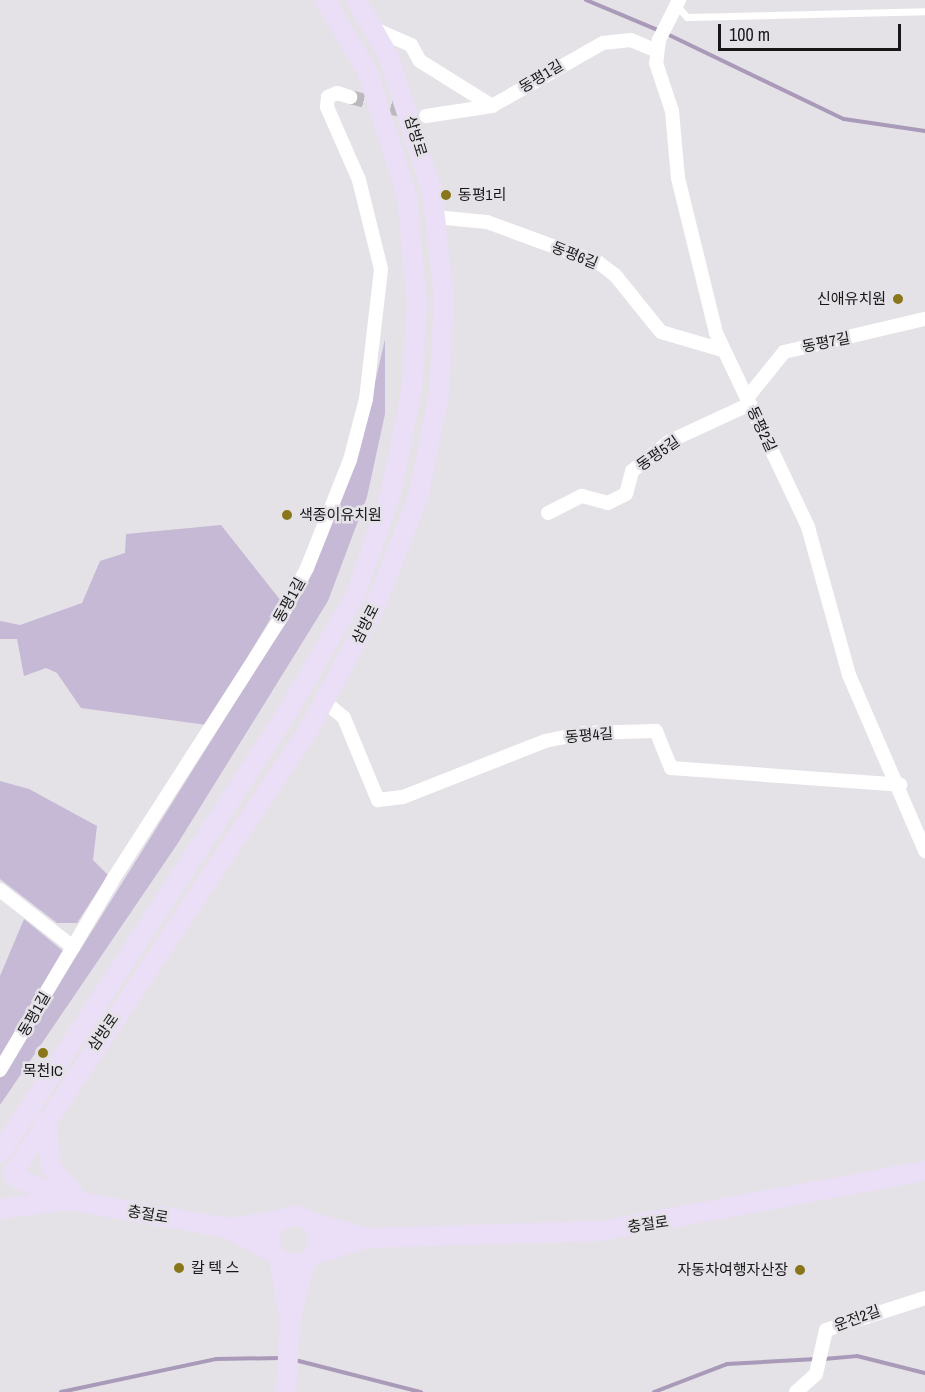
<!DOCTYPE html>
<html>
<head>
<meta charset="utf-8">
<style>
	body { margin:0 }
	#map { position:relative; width:925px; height:1392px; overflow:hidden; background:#e4e2e7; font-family:"Archivo Narrow","Noto Sans KR",sans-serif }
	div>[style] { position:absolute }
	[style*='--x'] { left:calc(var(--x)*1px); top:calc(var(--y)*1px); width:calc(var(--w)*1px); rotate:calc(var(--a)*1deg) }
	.green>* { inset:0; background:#c6b9d5 }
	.stream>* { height:4px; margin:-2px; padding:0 2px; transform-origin:2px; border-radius:2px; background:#a89ab8 }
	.street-tunnel>* { height:14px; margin-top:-7px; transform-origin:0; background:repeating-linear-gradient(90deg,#bbb9be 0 14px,transparent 0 21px) }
	.lane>* { height:7px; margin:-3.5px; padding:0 3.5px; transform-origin:3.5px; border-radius:3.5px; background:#fff }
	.street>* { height:14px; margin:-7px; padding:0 7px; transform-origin:7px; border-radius:7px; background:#fff }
	.secondary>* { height:20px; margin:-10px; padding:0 10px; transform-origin:10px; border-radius:10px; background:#ebdef7 }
	.secondary>.ring { margin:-10px; padding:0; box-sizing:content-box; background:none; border:20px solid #ebdef7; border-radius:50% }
	.dots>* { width:16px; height:16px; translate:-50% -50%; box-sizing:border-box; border:3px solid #e4e2e7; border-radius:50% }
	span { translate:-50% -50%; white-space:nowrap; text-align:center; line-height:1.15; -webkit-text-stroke:5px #e4e2e7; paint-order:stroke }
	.street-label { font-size:15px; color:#171718 }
	.poi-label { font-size:15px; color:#171718 }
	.left { translate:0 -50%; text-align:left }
	.right { translate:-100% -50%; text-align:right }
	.scale { position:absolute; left:718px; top:24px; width:183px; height:27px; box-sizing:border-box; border:3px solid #171718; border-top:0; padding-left:8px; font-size:18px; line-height:21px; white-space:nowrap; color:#171718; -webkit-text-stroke:4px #e4e2e7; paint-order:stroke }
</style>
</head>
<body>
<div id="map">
	<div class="green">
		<i style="clip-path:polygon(385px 339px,385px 414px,367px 497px,328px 601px,178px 843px,0 1105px,0 1078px,266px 653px,360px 448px)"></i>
		<i style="clip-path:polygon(221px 525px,281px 601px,207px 725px,81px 708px,57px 673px,46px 668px,24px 676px,17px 639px,0 639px,0 621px,20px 625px,82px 603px,100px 561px,125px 553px,126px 534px)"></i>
		<i style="clip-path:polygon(0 781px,29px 789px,97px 826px,93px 860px,108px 875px,77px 923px,57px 923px,0 879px)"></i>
		<i style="clip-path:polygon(24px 919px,63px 951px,0 1060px,0 976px)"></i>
	</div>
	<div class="stream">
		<i style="--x:586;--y:0;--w:80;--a:22.7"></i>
		<i style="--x:667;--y:34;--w:196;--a:25.7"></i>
		<i style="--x:844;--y:119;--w:82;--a:8.4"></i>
		<i style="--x:824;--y:1359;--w:33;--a:-5"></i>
		<i style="--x:857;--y:1356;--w:70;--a:14"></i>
		<i style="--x:295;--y:1360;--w:130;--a:14.3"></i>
		<i style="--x:61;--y:1392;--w:158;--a:-12"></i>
		<i style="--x:216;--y:1359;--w:66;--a:-0.9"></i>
		<i style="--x:654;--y:1392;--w:78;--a:-21"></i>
		<i style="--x:727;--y:1364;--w:89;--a:-3.2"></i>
	</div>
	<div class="street-tunnel">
		<i style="--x:350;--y:97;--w:64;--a:14.5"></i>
	</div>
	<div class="lane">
		<i style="--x:677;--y:6;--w:15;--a:48"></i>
		<i style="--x:687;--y:17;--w:238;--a:-1.4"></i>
	</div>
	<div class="street">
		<i style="--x:679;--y:0;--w:45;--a:116.6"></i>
		<i style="--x:659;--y:40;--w:23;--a:97"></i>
		<i style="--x:656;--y:63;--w:51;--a:71.6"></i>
		<i style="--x:672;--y:111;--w:67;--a:84.9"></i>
		<i style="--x:678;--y:178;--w:160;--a:76.2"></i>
		<i style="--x:716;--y:333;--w:215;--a:64.6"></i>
		<i style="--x:808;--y:527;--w:154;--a:74.5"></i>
		<i style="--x:849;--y:675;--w:192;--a:66.6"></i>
		<i style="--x:372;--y:28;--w:43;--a:23.6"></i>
		<i style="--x:411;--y:45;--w:18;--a:61"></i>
		<i style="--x:420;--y:61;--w:85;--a:32"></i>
		<i style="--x:426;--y:116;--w:67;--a:-8.6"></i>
		<i style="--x:492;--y:106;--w:128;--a:-29.6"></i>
		<i style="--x:603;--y:43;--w:28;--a:-6"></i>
		<i style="--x:631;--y:40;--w:26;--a:23"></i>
		<i style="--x:435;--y:217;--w:52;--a:5.5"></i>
		<i style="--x:487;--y:222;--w:119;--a:20.1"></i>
		<i style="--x:599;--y:263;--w:20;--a:37"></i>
		<i style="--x:615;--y:275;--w:73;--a:51.1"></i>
		<i style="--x:661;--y:332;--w:64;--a:16.4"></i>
		<i style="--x:747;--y:398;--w:59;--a:-51.2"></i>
		<i style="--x:784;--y:352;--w:145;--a:-13.2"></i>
		<i style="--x:548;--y:513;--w:38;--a:-27"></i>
		<i style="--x:582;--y:496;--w:27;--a:15"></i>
		<i style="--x:608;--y:503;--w:20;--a:-27"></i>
		<i style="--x:626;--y:494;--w:24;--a:-75"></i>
		<i style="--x:632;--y:471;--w:48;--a:-38.3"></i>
		<i style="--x:670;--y:441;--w:88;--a:-24.8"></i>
		<i style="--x:324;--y:701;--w:26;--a:40"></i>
		<i style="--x:344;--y:718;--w:89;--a:67.5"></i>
		<i style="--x:378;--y:800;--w:25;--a:-7"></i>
		<i style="--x:403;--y:797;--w:153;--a:-21.5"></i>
		<i style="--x:545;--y:741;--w:41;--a:-11.3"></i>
		<i style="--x:585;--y:733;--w:71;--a:-1.6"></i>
		<i style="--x:656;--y:731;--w:40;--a:68"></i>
		<i style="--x:671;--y:768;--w:230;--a:4.2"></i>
		<i style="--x:0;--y:890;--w:93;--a:38"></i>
		<i style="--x:0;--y:1070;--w:220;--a:-59.3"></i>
		<i style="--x:112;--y:881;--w:311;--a:-57.3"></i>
		<i style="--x:280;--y:619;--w:58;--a:-62.1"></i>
		<i style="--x:307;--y:568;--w:116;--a:-68.3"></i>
		<i style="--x:350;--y:460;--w:63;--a:-75.3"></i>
		<i style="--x:366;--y:399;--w:131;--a:-83.4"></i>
		<i style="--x:381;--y:269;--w:92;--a:-103.9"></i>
		<i style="--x:359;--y:180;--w:80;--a:-113.7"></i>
		<i style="--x:327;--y:107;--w:10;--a:-84"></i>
		<i style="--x:328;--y:97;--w:10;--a:-24"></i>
		<i style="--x:337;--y:93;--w:14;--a:17"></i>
		<i style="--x:796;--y:1392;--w:27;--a:-42"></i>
		<i style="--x:816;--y:1374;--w:45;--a:-77.2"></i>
		<i style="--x:826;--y:1330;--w:104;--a:-17.9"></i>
	</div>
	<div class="secondary">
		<i style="--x:46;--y:1120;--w:47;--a:83.9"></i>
		<i style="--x:51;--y:1167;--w:45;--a:50.4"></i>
		<i style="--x:0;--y:1153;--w:525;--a:-56.88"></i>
		<i style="--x:287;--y:713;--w:138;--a:-59.9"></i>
		<i style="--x:356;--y:594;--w:107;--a:-70.9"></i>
		<i style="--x:391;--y:493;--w:106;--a:-78.6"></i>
		<i style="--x:412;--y:389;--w:85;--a:-86.6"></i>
		<i style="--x:417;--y:304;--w:108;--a:-95.3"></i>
		<i style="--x:407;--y:196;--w:131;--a:-107.7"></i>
		<i style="--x:367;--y:71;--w:82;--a:-120.6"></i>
		<i style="--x:13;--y:1173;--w:534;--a:-56.31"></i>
		<i style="--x:309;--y:729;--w:139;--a:-61.6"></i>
		<i style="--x:375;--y:607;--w:117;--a:-68.5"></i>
		<i style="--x:418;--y:498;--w:106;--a:-78.6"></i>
		<i style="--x:439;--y:394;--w:97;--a:-87"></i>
		<i style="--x:444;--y:297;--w:106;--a:-96.5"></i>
		<i style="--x:432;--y:192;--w:142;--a:-107.7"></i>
		<i style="--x:389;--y:57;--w:66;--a:-120.1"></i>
		<i style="--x:15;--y:1177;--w:58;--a:23.5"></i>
		<i style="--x:68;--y:1200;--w:161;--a:10"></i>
		<i style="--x:227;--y:1228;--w:57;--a:-8.1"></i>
		<i style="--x:0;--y:1209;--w:69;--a:-7.5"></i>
		<i class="ring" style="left:270px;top:1216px;width:28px;height:28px"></i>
		<i style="--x:308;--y:1221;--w:61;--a:16.1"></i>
		<i style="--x:367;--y:1238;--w:234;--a:-1.7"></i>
		<i style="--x:601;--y:1231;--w:330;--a:-10.5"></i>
		<i style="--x:227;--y:1228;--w:53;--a:28"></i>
		<i style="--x:313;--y:1255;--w:57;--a:-17.5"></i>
		<i style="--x:279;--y:1258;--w:64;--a:80.1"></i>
		<i style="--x:286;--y:1392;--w:71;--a:-86.8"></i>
		<i style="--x:290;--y:1321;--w:61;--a:-75.7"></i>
	</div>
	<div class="dots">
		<i style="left:446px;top:195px;background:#89761a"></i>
		<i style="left:898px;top:299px;background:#89761a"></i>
		<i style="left:287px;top:515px;background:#89761a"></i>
		<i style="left:43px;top:1053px;background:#89761a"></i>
		<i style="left:179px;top:1268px;background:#89761a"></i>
		<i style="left:800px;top:1270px;background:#89761a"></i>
	</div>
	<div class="street-label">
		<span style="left:541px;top:76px;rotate:-31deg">동평1길</span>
		<span style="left:416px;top:136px;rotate:73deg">삼방로</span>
		<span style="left:575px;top:255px;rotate:22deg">동평6길</span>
		<span style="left:826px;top:342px;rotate:-11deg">동평7길</span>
		<span style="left:762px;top:429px;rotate:65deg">동평2길</span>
		<span style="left:658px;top:453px;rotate:-35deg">동평5길</span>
		<span style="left:289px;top:600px;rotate:-61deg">동평1길</span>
		<span style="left:365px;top:624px;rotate:-63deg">삼방로</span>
		<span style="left:589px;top:735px;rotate:-5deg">동평4길</span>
		<span style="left:34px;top:1014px;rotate:-60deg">동평1길</span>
		<span style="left:103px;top:1032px;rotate:-55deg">삼방로</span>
		<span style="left:148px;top:1214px;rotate:10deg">충절로</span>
		<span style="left:648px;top:1224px;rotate:-8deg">충절로</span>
		<span style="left:857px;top:1318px;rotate:-20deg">운전2길</span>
	</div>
	<div class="poi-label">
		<span class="left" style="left:458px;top:195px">동평1리</span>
		<span class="right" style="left:886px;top:299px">신애유치원</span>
		<span class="left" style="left:299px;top:515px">색종이유치원</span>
		<span style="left:43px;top:1071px">목천IC</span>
		<span class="left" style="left:191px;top:1268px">칼 텍 스</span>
		<span class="right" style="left:788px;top:1270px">자동차여행자산장</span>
	</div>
	<div class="scale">100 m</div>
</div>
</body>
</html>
